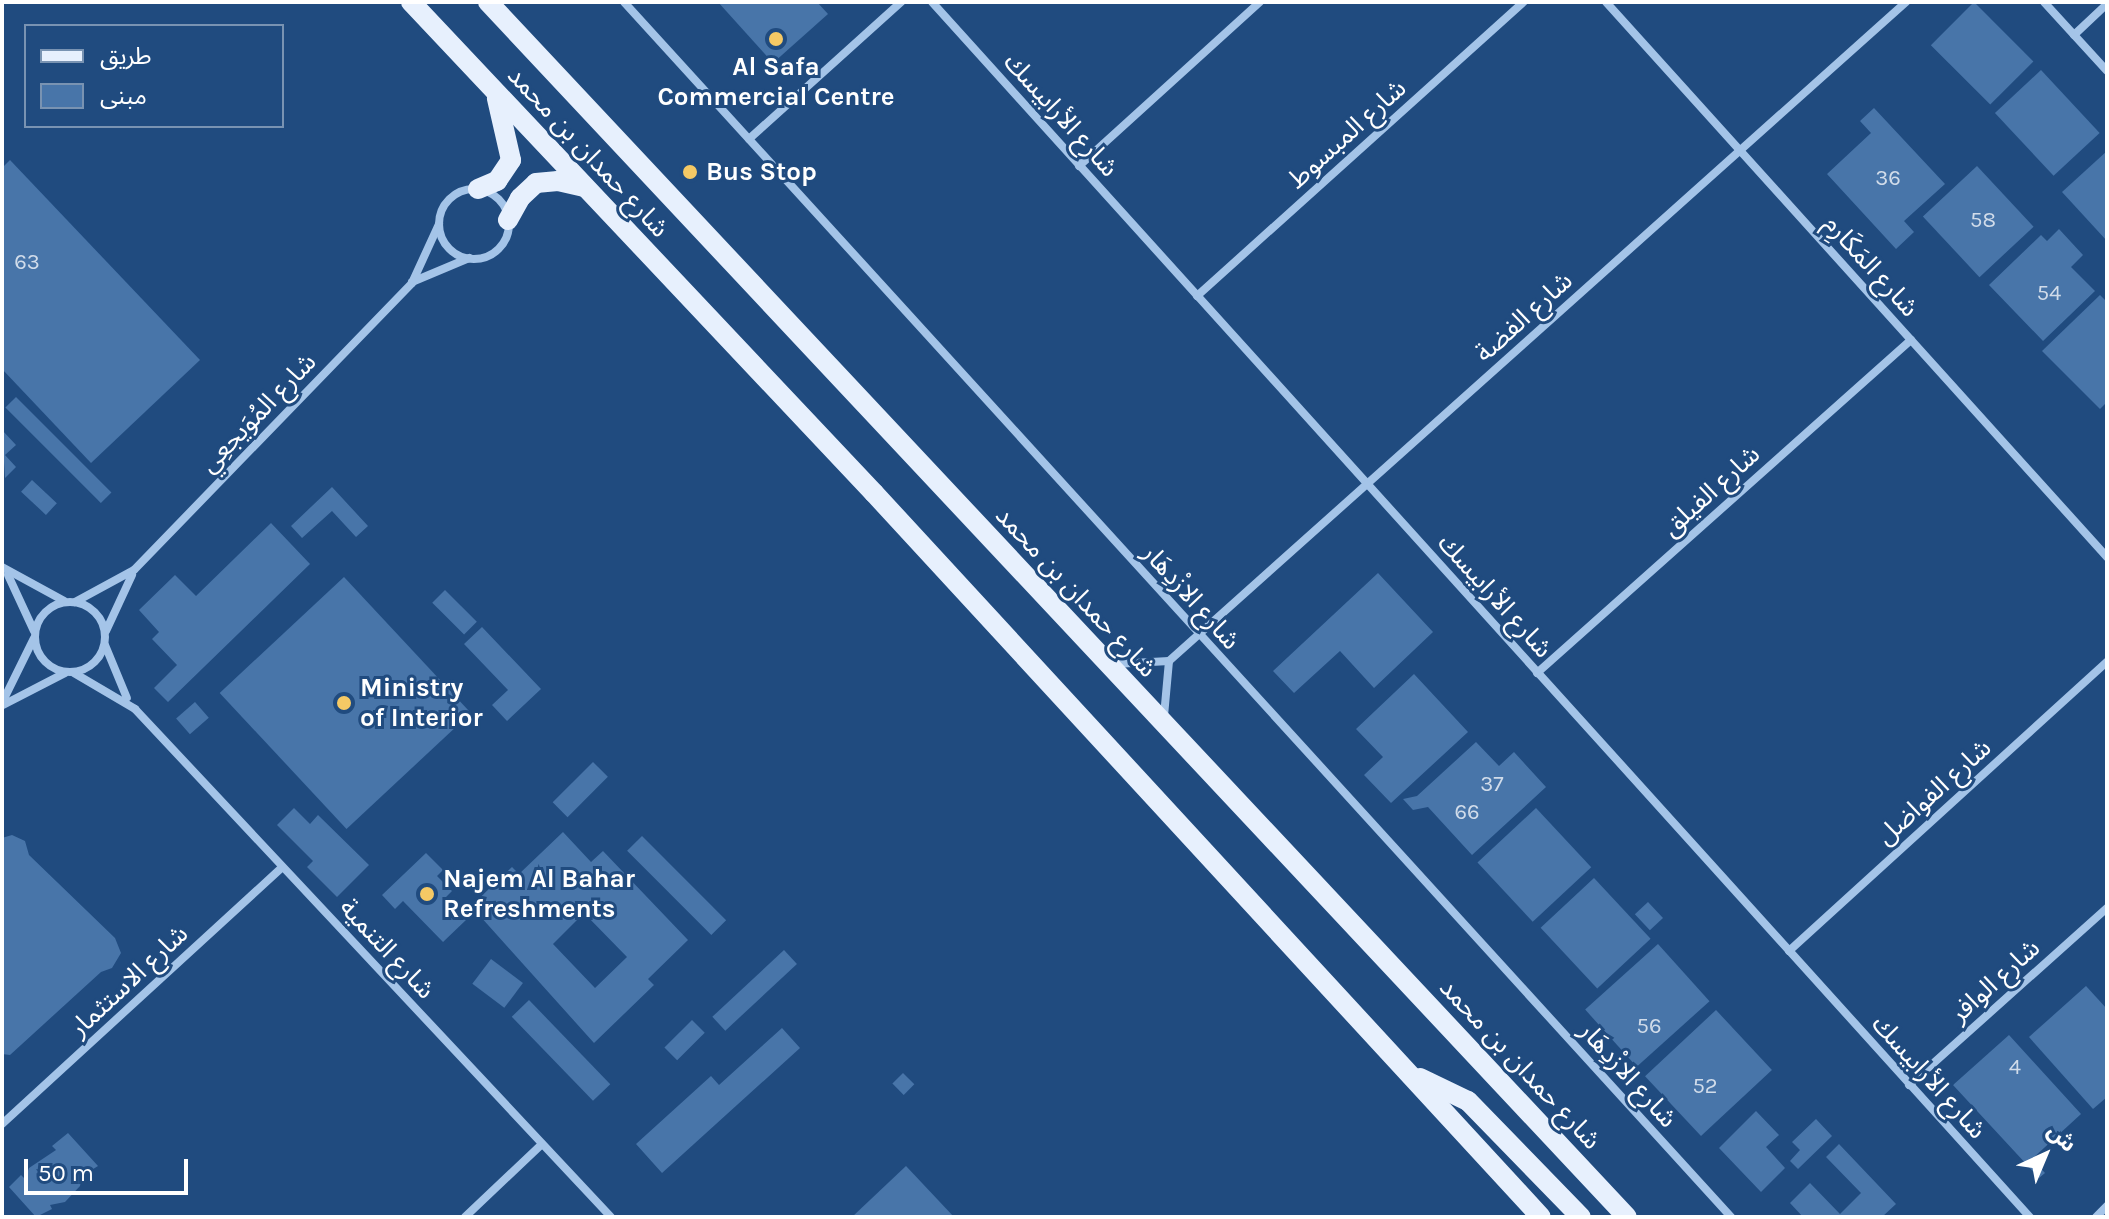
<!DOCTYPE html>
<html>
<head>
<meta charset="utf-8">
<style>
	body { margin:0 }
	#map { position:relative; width:2109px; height:1219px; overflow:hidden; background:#204b7f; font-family:Karla,"Noto Sans Arabic",sans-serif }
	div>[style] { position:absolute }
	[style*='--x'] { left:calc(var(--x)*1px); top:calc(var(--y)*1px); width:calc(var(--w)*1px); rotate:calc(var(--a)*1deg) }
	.building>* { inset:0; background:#4875a9; transform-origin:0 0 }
	.minor>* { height:8px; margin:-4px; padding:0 4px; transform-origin:4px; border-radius:4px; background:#a4c4e8 }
	.minor>.ring { margin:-4px; padding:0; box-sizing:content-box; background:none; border:8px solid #a4c4e8; border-radius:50% }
	.primary>* { height:20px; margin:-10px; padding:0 10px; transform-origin:10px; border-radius:10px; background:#e7f0fd }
	.dots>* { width:22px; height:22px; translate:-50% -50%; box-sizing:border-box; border:4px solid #204b7f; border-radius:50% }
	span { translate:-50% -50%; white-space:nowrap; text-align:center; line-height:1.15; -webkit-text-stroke:6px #204b7f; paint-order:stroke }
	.number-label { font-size:22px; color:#d1dcea }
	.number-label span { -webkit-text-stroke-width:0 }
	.poi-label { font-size:26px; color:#fff; font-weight:700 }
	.left { translate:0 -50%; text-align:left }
	.street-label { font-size:26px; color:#fff }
	.frame { position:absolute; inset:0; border:4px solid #fff; pointer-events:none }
	.legend { position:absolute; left:24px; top:24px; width:260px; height:104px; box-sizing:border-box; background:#204b7f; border:2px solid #7993b2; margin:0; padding:10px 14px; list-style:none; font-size:24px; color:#fff }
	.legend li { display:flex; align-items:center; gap:16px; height:40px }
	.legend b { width:40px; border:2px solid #7993b2 }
	.north { position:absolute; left:2005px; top:1115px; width:80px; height:80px; -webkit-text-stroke:6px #204b7f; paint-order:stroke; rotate:44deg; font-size:22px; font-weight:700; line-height:32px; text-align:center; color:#fff }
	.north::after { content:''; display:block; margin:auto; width:28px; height:36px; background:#fff; clip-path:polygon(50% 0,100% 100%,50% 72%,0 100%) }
	.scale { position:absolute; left:24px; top:1159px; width:164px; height:36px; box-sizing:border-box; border:4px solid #fff; border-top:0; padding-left:10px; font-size:24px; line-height:28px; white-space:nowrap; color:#fff; -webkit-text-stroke:6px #204b7f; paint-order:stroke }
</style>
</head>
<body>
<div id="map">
	<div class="building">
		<i style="clip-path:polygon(718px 2px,817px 2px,828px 14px,773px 63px)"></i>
		<i style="left:1974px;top:2px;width:84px;height:61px;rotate:45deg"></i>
		<i style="left:2041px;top:70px;width:86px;height:63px;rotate:47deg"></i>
		<i style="clip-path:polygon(1874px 108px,1945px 184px,1904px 221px,1914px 232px,1896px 249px,1827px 174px,1871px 133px,1860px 121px)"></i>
		<i style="clip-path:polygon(2107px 151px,2107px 241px,2062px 192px)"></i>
		<i style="clip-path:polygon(10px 160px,200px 360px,91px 463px,2px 369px,2px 168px)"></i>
		<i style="left:1977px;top:166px;width:83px;height:74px;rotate:47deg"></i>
		<i style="clip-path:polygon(2059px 229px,2083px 255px,2071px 267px,2095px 291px,2043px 341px,1989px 285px,2041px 235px,2047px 241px)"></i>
		<i style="clip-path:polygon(2100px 295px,2107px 302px,2107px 402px,2100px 409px,2042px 351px)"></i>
		<i style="left:16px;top:397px;width:135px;height:15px;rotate:45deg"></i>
		<i style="clip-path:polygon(2px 430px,16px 445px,5px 455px,16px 467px,5px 478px)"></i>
		<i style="left:32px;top:480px;width:34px;height:16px;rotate:43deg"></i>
		<i style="clip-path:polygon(332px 487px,368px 526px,356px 537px,332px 511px,302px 538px,291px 526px)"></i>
		<i style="clip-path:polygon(271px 523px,310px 564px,168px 702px,154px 688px,177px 665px,152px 639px,159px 632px,139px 610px,175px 575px,196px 596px)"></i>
		<i style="clip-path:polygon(1378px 573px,1433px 632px,1374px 688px,1340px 651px,1294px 693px,1273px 671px)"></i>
		<i style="left:344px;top:577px;width:186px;height:170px;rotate:47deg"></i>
		<i style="left:445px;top:590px;width:45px;height:18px;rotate:45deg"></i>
		<i style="clip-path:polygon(482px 627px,541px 689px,507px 721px,492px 705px,508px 690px,464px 644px)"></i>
		<i style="clip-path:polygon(1414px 674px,1468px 732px,1391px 803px,1364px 775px,1383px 757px,1356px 729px)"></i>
		<i style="left:195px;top:702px;width:21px;height:25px;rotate:49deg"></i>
		<i style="clip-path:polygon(1476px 742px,1499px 766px,1514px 752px,1546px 787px,1472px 855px,1428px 807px,1413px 810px,1403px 799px,1417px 796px)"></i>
		<i style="left:593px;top:762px;width:21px;height:57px;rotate:45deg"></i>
		<i style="clip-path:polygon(294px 808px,310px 824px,318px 815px,369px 865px,337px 897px,307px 867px,313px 861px,277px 825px)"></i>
		<i style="left:1536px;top:808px;width:81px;height:80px;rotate:47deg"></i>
		<i style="clip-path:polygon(evenodd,563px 832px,591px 862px,603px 851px,688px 940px,648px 979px,654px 985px,594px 1043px,471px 906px,512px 867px,519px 874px,563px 832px,584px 913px,627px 957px,595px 988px,553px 944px,584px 913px)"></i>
		<i style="clip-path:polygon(12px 835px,25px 841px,29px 855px,115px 938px,121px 953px,112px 968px,101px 972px,10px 1055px,2px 1054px,2px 838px)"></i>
		<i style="left:642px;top:836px;width:119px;height:21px;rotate:45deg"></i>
		<i style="clip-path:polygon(426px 853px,443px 870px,437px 876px,452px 891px,445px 898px,466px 920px,443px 942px,403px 901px,395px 909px,382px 895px)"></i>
		<i style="left:1594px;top:878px;width:83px;height:73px;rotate:47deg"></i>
		<i style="left:1648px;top:902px;width:22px;height:18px;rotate:47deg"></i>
		<i style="left:1658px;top:944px;width:77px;height:98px;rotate:48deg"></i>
		<i style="left:784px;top:950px;width:19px;height:98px;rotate:47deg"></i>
		<i style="left:491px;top:959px;width:40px;height:31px;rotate:37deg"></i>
		<i style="clip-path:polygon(2086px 986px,2107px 1009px,2107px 1097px,2093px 1109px,2029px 1037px)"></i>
		<i style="left:529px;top:1000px;width:117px;height:24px;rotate:46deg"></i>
		<i style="left:1716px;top:1010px;width:82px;height:97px;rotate:47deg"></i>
		<i style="left:692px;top:1020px;width:18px;height:39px;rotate:45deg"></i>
		<i style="clip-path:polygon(782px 1028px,800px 1048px,662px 1173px,636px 1144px,711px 1076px,719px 1085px)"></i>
		<i style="clip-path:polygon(2009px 1035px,2081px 1114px,2032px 1159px,2045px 1173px,2039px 1178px,1953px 1085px)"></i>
		<i style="left:903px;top:1073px;width:16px;height:15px;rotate:45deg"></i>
		<i style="clip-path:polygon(1756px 1111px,1779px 1135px,1766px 1147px,1785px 1168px,1761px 1192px,1719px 1148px)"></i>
		<i style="clip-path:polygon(1816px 1119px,1832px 1136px,1798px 1169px,1790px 1161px,1800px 1150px,1792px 1142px)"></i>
		<i style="clip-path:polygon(68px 1133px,98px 1166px,82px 1176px,80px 1186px,65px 1202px,50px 1205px,52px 1209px,36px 1217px,9px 1187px,21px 1175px,25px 1179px,29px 1168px,56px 1150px,52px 1146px)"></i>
		<i style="clip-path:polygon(1839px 1144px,1896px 1204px,1882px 1217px,1803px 1217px,1790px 1203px,1810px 1183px,1840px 1214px,1861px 1193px,1826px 1157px)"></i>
		<i style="clip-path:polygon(906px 1166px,954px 1217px,852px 1217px)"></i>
	</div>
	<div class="minor">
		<i style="--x:624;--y:2;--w:1644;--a:47.66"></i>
		<i style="--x:932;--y:2;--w:1638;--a:47.9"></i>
		<i style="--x:1606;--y:2;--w:748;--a:47.93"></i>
		<i style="--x:2044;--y:2;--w:93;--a:47.6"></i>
		<i style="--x:2074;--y:35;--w:45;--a:-43.2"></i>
		<i style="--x:749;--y:139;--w:205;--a:-42"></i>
		<i style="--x:1079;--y:166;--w:244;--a:-42.2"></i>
		<i class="ring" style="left:439px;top:189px;width:62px;height:62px"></i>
		<i style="--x:412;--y:282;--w:62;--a:-22.8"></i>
		<i style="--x:1197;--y:296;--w:440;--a:-42"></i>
		<i style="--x:2;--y:567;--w:71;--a:28.7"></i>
		<i style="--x:8;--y:575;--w:62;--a:65.1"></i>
		<i class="ring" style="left:35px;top:602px;width:62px;height:62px"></i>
		<i style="--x:75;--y:602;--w:67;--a:-28.5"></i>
		<i style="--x:134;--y:570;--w:400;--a:-45.9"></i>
		<i style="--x:412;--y:283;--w:65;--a:-65.4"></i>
		<i style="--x:106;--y:631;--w:62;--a:-65.1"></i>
		<i style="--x:105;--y:645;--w:57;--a:67.5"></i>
		<i style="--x:1115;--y:664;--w:54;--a:-3.2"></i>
		<i style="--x:1169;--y:661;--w:989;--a:-41.8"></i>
		<i style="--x:74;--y:673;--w:71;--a:30.5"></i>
		<i style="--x:135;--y:709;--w:696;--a:46.86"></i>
		<i style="--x:1537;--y:673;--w:501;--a:-41.68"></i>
		<i style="--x:2;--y:703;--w:72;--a:-63.8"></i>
		<i style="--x:3;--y:705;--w:70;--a:-27.3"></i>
		<i style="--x:1164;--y:716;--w:55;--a:-84.8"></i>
		<i style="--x:1789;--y:951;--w:430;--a:-42.3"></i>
		<i style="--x:1909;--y:1085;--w:266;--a:-41.8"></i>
		<i style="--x:2;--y:1124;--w:380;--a:-42.5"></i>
		<i style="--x:465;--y:1217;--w:106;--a:-43.5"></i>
		<i style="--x:2096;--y:1217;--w:16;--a:-45"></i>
	</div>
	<div class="primary">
		<i style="--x:411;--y:2;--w:675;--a:46.68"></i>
		<i style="--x:874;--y:493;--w:984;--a:47.35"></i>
		<i style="--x:488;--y:2;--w:1665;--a:46.85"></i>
		<i style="--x:478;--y:189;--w:21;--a:-23"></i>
		<i style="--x:497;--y:181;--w:25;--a:-56"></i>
		<i style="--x:511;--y:160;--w:63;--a:-102.9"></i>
		<i style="--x:508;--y:220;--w:25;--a:-61"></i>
		<i style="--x:520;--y:198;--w:22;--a:-43"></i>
		<i style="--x:536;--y:183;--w:22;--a:-5"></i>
		<i style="--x:558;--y:181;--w:27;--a:13"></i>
		<i style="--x:1420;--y:1078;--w:53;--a:25.6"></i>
		<i style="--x:1468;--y:1101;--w:162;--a:45.8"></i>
	</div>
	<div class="dots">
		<i style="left:776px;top:39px;background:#f5c965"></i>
		<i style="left:690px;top:172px;background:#f5c965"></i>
		<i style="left:344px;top:703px;background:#f5c965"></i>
		<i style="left:427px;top:894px;background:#f5c965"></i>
	</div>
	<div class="number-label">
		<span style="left:1888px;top:179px">36</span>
		<span style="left:1983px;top:221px">58</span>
		<span style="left:27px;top:263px">63</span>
		<span style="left:2049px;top:294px">54</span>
		<span style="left:1492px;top:785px">37</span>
		<span style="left:1467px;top:813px">66</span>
		<span style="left:1649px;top:1027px">56</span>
		<span style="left:2015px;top:1068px">4</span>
		<span style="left:1705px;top:1087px">52</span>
	</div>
	<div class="poi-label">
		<span style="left:776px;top:82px">Al Safa<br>Commercial Centre</span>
		<span class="left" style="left:706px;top:172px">Bus Stop</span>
		<span class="left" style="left:360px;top:703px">Ministry<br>of Interior</span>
		<span class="left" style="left:443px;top:894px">Najem Al Bahar<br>Refreshments</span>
	</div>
	<div class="street-label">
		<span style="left:1061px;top:115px;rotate:48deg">شارع الأرابيسك</span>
		<span style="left:1347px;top:134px;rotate:-42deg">شارع المبسوط</span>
		<span style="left:588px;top:152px;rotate:47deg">شارع حمدان بن محمد</span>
		<span style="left:1871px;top:266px;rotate:48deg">شارع المَكَارِم</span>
		<span style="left:1524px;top:317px;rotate:-42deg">شارع الفضة</span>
		<span style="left:258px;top:413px;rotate:-46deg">شارع المُوَيجعِي</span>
		<span style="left:1711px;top:491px;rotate:-42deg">شارع الفيلق</span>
		<span style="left:1076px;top:592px;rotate:47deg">شارع حمدان بن محمد</span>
		<span style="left:1495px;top:596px;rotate:48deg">شارع الأرابيسك</span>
		<span style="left:1191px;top:597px;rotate:48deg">شارع الازْدِهَار</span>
		<span style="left:1934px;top:792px;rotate:-42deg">شارع الفواضل</span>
		<span style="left:387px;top:949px;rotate:47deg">شارع التنمية</span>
		<span style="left:129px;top:981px;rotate:-43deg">شارع الاستثمار</span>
		<span style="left:1995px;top:981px;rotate:-42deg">شارع الوافر</span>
		<span style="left:1520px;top:1064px;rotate:47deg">شارع حمدان بن محمد</span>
		<span style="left:1628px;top:1075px;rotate:48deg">شارع الازْدِهَار</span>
		<span style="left:1929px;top:1077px;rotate:48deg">شارع الأرابيسك</span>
	</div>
	<div class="frame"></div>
	<ul class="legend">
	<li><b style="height:10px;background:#e7f0fd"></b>طريق</li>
	<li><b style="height:22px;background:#4875a9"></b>مبنى</li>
	</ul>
	<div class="north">ش</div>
	<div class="scale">50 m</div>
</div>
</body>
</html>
